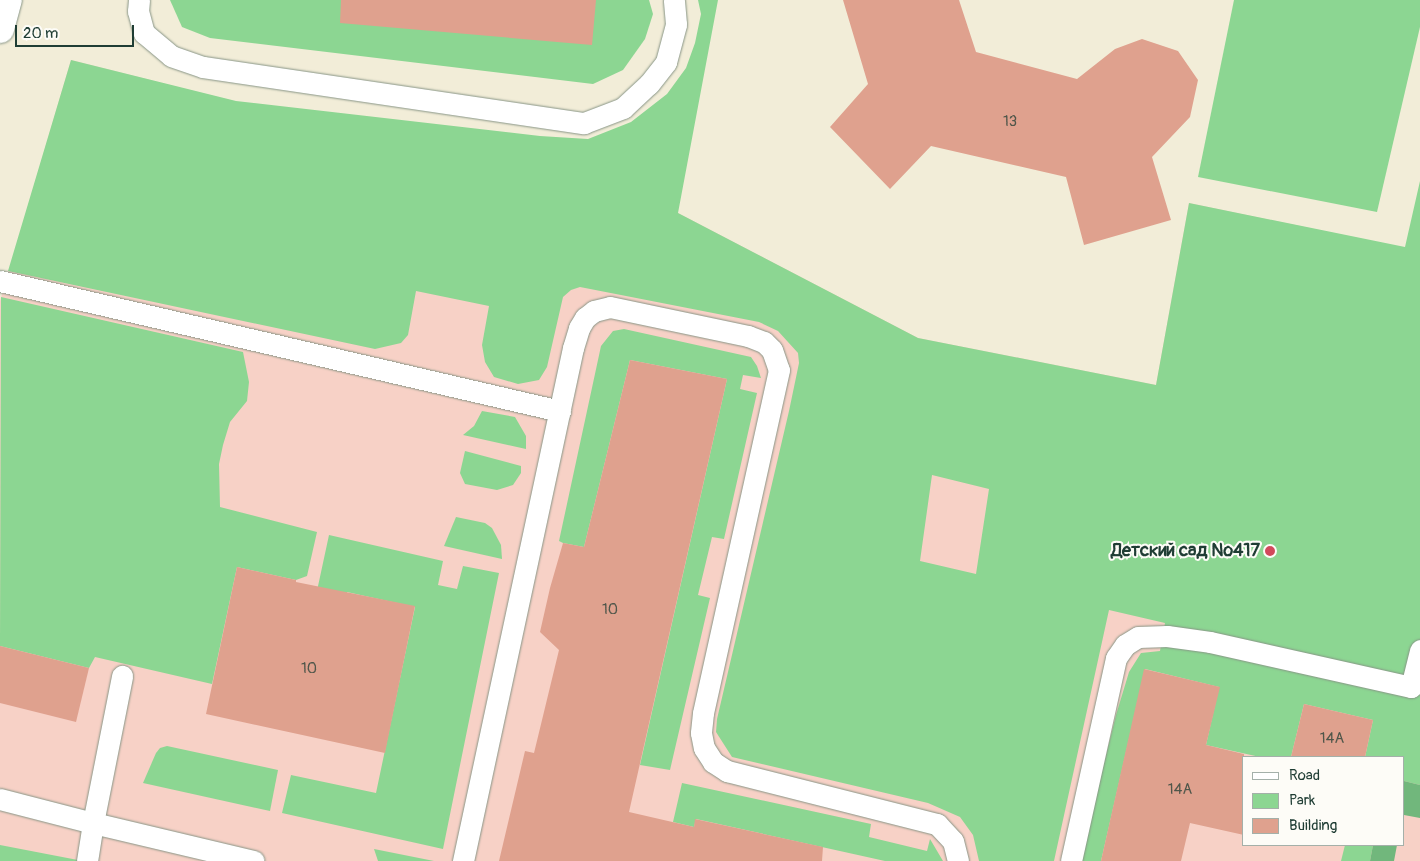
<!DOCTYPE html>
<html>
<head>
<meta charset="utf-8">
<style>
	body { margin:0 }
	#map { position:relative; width:1420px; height:861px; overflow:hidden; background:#f2edd8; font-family:Pangolin,sans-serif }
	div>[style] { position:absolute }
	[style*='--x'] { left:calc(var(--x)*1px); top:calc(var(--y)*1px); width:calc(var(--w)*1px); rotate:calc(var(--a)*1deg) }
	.built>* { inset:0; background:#f7d1c6 }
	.green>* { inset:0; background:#8cd692 }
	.forest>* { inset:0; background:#71b77c }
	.building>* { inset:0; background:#dfa18e }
	.roads { filter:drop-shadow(0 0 1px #889586) drop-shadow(0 0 1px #889586) }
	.lane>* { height:21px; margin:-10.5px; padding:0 10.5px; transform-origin:10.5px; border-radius:10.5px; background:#fff }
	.street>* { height:28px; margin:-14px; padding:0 14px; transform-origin:14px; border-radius:14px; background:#fff }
	.dots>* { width:14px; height:14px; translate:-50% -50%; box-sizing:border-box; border:2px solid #fdfcf7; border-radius:50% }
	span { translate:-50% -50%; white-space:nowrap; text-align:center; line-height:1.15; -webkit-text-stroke:4px #fdfcf7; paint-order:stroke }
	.number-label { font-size:15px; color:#4f564a }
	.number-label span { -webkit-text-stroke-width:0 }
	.poi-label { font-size:18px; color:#1f3d34; font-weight:700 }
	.right { translate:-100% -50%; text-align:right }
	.legend { position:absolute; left:1242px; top:756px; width:162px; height:90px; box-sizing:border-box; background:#fdfcf7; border:1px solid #a4b0a9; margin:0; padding:6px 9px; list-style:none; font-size:15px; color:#1f3d34 }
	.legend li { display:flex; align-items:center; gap:10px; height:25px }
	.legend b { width:25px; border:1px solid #a4b0a9 }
	.scale { position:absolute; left:15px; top:25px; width:119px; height:22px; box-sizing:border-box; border:2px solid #1f3d34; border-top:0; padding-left:6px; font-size:15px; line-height:18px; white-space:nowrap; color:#1f3d34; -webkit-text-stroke:4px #fdfcf7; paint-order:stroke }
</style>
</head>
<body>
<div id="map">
	<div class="built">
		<i style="clip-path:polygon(evenodd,71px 60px,678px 213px,918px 338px,1156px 385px,1189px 203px,1420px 251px,1420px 861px,0 861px,0 301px,71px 60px,1244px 757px,1404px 757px,1404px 845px,1244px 845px,1244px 757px)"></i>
	</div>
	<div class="green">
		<i style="clip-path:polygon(170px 0,649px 0,653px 14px,645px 39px,623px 70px,593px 84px,210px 38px,182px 27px)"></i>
		<i style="clip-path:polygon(evenodd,698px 0,718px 0,678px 213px,918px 338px,1156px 385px,1189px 203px,1405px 247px,1420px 181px,1420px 785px,1404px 781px,1404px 757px,1365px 757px,1373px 720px,1304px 704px,1291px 757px,1260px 757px,1206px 745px,1219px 687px,1145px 669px,1101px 861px,1082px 861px,1081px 855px,1116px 715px,1129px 672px,1141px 653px,1160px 651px,1165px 623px,1109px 610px,1054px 861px,979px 861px,973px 835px,960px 817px,928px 803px,732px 757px,716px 732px,717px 719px,789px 411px,799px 363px,798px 353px,778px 331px,759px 322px,580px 287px,571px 290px,563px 297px,547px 367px,539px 380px,518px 384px,494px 377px,485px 362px,482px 345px,489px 306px,416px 291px,408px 335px,401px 343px,375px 349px,8px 271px,71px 60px,236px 101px,540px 136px,588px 139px,631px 122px,667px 94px,686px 68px,695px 43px,701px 14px,698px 0,932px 475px,989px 489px,976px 574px,920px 561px,932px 475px)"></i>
		<i style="clip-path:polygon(1234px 0,1420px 0,1420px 27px,1377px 212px,1198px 177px)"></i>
		<i style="clip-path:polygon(1px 297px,243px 352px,249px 382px,247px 401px,230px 422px,223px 445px,219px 464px,220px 507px,317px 532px,307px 576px,296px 580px,237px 567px,212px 684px,95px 657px,89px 668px,0 646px)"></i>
		<i style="clip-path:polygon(624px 329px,751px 357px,757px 366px,761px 378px,743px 375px,740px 389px,757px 393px,724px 539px,712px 537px,698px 595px,710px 598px,670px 770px,640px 765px,727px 379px,630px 360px,584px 547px,563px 543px,559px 541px,601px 346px,613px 331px)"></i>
		<i style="clip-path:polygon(482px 411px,515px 417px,526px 436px,526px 449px,463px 435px,474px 426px)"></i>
		<i style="clip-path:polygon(465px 451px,521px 466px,521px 473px,513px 485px,497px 490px,465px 484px,460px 473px)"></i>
		<i style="clip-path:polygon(456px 517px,485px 523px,492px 528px,501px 545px,502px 559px,444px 546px)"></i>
		<i style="clip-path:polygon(329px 535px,443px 561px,438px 585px,457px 589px,463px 566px,499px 573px,443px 849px,282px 813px,291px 775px,376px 793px,415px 607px,347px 592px,333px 652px,312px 614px)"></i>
		<i style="clip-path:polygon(167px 746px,278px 770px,270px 811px,143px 783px,156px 753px,160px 748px)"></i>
		<i style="clip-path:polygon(682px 783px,871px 824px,869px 837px,927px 851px,930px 839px,943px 861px,885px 861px,696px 819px,694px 827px,673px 822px)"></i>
		<i style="clip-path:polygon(0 845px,83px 861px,0 861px)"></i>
		<i style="clip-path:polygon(1345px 845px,1373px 845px,1370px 861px,1341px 861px)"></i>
		<i style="clip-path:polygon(374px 849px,434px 861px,378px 861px)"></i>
	</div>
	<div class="forest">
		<i style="clip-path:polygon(1404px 781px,1420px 785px,1420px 818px,1404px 815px)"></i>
		<i style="clip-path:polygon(1373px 845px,1397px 845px,1394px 861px,1370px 861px)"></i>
	</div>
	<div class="building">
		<i style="clip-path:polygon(341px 0,596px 0,592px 45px,340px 23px)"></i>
		<i style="clip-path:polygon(843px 0,959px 0,976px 52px,1077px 79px,1115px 49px,1142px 39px,1178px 51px,1198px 80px,1190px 117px,1152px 157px,1171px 220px,1084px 245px,1066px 177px,931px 146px,890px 189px,830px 127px,868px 84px)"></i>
		<i style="clip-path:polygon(630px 360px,727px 379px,629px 812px,694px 827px,695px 819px,823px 847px,822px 861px,499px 861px,525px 751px,534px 753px,559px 650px,540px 632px,550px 588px,563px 543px,584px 547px)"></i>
		<i style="clip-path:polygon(237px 567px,296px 580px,296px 582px,415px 606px,385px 753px,206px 714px)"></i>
		<i style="clip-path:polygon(0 646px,89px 668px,76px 722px,0 703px)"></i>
		<i style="clip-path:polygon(1144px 669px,1220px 687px,1206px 745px,1244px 754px,1244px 835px,1190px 823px,1181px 861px,1101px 861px)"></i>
		<i style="clip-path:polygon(1304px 704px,1373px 720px,1365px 757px,1291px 757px)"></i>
	</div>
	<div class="roads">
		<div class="lane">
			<i style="--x:139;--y:0;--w:11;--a:95"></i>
			<i style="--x:138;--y:11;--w:23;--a:75"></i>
			<i style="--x:144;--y:33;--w:35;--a:40"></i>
			<i style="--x:171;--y:56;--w:34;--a:19"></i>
			<i style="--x:203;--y:67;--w:385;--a:8.4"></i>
			<i style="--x:584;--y:123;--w:42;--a:-21"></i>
			<i style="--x:623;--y:108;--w:35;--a:-43"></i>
			<i style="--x:649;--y:84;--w:28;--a:-52"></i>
			<i style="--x:666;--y:62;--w:39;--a:-75"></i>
			<i style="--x:676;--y:24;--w:24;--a:-95"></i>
			<i style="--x:0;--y:281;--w:575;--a:13.07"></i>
			<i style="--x:0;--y:799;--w:96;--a:14.5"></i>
			<i style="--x:93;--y:823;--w:150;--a:-78.8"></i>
			<i style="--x:87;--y:861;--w:38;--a:-81"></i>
			<i style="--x:93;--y:823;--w:165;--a:13.3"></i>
			<i style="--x:463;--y:861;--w:525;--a:-77.9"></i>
			<i style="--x:573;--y:348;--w:21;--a:-73"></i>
			<i style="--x:579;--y:328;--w:12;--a:-59"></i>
			<i style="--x:585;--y:318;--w:11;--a:-38"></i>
			<i style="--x:594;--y:311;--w:16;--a:-14"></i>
			<i style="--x:610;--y:307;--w:141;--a:11.9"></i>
			<i style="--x:748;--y:336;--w:17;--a:21"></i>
			<i style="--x:764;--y:342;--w:11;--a:45"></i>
			<i style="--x:772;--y:350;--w:21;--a:71"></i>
			<i style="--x:779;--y:370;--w:351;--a:102.5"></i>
			<i style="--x:703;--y:713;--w:20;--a:96"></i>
			<i style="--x:701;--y:733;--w:15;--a:79"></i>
			<i style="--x:704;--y:748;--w:17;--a:57"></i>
			<i style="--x:713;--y:762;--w:17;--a:33"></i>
			<i style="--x:727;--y:771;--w:217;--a:14.2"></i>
			<i style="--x:937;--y:824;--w:23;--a:47"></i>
			<i style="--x:953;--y:841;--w:21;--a:76"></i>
			<i style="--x:1071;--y:861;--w:208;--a:-77.5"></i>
			<i style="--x:1116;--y:658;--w:16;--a:-55"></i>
			<i style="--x:1125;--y:645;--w:15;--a:-32"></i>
			<i style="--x:1138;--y:637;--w:29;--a:-2"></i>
			<i style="--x:1167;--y:636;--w:43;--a:7.9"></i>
			<i style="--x:1210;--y:642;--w:206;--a:12.6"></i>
			<i style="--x:1411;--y:687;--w:38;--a:-76"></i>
		</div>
		<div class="street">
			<i style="--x:0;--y:29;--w:30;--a:-75"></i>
		</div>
	</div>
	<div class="dots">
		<i style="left:1270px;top:551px;background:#d1495b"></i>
	</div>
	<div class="number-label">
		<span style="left:1010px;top:122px">13</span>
		<span style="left:610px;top:610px">10</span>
		<span style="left:309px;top:669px">10</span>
		<span style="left:1332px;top:739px">14А</span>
		<span style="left:1180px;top:790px">14А</span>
	</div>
	<div class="poi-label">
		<span class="right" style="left:1260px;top:551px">Детский сад №417</span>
	</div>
	<ul class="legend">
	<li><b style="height:6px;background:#fff"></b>Road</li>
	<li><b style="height:14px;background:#8cd692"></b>Park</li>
	<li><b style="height:14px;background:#dfa18e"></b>Building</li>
	</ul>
	<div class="scale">20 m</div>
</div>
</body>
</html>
